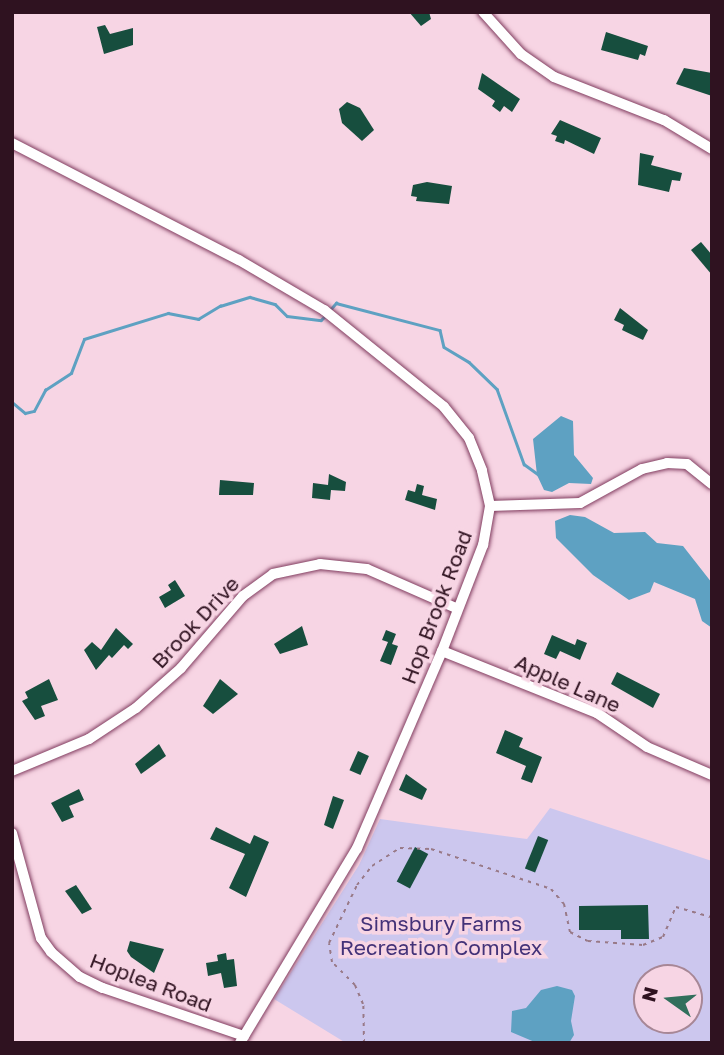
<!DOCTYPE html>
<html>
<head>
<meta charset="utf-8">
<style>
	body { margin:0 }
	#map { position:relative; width:724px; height:1055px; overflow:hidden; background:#f7d5e4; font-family:"Golos Text",sans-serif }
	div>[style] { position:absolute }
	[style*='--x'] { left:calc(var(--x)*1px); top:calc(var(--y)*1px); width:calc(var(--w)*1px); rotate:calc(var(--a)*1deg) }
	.green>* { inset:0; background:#ccc7ee }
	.water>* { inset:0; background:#5ea1c2 }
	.stream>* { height:2.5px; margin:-1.25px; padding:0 1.25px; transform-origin:1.25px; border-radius:1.25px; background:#5ea1c2 }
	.building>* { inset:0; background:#174e3e; transform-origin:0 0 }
	.path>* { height:2px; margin-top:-1px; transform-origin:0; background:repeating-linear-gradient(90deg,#987987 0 3.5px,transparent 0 8.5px) }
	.roads { filter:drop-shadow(0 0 2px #813c5f) drop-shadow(0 0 2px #813c5f) }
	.minor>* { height:10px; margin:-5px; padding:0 5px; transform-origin:5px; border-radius:5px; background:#fff }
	span { translate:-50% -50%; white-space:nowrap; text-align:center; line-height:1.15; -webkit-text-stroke:7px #f7d5e4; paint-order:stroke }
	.street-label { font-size:21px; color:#2f1220 }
	.park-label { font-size:21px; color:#433278 }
	.frame { position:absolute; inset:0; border:14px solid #2f1220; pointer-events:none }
	.north { position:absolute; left:633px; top:964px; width:70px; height:70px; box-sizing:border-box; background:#f7d5e4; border:2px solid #a78796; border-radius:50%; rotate:285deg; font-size:19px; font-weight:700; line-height:28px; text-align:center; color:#2f1220 }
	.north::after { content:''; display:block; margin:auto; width:24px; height:32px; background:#316f5c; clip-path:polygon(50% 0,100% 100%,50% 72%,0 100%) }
</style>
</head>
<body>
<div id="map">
	<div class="green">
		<i style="clip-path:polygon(evenodd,550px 808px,712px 861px,712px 1043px,346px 1043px,274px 999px,359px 865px,380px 819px,527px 839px,550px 808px,647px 978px,689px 978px,689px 1020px,647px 1020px,647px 978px)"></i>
	</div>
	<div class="water">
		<i style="clip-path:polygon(561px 416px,573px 421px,574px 455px,593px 478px,591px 484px,569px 483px,552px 492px,544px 490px,537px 475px,533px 439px)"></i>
		<i style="clip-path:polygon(570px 515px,585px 517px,614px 533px,645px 532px,657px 543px,683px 546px,712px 583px,712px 628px,702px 621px,695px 599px,654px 582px,650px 592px,629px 600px,593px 575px,556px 538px,555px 521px)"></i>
		<i style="clip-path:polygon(557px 986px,572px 990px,575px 996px,571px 1021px,574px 1035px,569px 1043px,537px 1043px,511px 1032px,512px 1011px,526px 1008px,541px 990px)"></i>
	</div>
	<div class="stream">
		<i style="--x:329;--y:311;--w:11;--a:-49"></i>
		<i style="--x:336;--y:303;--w:107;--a:14.6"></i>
		<i style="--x:440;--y:330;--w:17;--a:77"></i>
		<i style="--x:444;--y:347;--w:29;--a:31"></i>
		<i style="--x:469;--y:362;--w:39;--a:44"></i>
		<i style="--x:497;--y:389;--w:80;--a:70.2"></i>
		<i style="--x:524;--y:464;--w:17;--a:36"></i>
		<i style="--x:12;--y:402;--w:17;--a:40"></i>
		<i style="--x:25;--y:413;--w:9;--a:-13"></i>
		<i style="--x:34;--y:411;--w:24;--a:-62"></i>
		<i style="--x:45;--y:390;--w:31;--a:-33"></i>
		<i style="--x:71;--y:373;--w:36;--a:-69"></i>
		<i style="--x:84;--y:339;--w:88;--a:-17.2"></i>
		<i style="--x:168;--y:313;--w:31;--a:11"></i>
		<i style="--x:198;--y:319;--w:26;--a:-31"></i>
		<i style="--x:220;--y:306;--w:31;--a:-17"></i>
		<i style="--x:250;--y:297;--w:26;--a:16"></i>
		<i style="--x:275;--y:304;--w:17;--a:45"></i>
		<i style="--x:287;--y:316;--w:34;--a:7"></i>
		<i style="--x:321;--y:320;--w:6;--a:-45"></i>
	</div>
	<div class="building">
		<i style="clip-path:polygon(409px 12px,429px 12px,431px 19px,421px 26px)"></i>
		<i style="clip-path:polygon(105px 25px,110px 34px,133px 28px,133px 45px,104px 54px,97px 27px)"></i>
		<i style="clip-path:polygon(606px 32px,648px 46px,645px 56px,640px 54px,638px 60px,601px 50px)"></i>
		<i style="clip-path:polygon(684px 68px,712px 73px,712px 96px,676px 84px)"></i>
		<i style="clip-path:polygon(482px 73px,520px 99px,512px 112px,504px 106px,500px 112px,492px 106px,495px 101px,478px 89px)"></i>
		<i style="clip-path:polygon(347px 102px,360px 108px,374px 130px,362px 141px,342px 123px,339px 109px)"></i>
		<i style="clip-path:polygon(560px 120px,601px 138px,594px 154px,565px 140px,564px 144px,555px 141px,557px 136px,551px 134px)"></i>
		<i style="clip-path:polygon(640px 153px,654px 156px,651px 165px,682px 173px,680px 181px,672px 180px,669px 192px,638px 185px)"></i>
		<i style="clip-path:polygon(427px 182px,452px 186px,449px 204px,416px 201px,417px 197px,411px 196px,413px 185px)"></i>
		<i style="clip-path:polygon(701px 242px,712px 255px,712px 275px,691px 250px)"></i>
		<i style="clip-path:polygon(620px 308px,648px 330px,643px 340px,622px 330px,624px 325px,614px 320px)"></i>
		<i style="clip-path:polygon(329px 474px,346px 482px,345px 491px,331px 490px,330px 500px,312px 498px,313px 483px,328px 485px)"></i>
		<i style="clip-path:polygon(220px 480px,254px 483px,253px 495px,219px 495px)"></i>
		<i style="clip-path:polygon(417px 484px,424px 486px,422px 495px,437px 499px,435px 510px,405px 500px,408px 490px,415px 492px)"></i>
		<i style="clip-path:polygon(175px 580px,185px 596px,165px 608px,159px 597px,171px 590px,168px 585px)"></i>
		<i style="clip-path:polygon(302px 626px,308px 645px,280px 654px,274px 644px)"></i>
		<i style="clip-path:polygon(116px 628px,133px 644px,128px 649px,124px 645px,112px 658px,109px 655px,96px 670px,84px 650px,92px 642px,101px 650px)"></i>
		<i style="clip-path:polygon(386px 630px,396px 634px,392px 644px,398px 646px,391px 665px,380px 661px,388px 642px,382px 640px)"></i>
		<i style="clip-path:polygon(552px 635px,575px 645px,577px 639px,587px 643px,580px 660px,560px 651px,556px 659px,544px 654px)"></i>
		<i style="clip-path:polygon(617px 672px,660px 694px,653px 708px,611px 684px)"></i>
		<i style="clip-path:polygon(49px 679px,58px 700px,41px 706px,45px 716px,35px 720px,22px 701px,28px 698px,25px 692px)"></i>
		<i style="clip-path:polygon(220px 679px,238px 694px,213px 714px,203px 706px)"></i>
		<i style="clip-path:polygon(505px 730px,523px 738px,519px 747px,542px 757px,532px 783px,521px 779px,526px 766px,496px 753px)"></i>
		<i style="clip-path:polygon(159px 744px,166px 756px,141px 774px,135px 764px)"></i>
		<i style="left:358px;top:751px;width:12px;height:21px;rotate:24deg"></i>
		<i style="clip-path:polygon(406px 774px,427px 789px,422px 800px,399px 790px)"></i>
		<i style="clip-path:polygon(79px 789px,84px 800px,69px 806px,74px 817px,62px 822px,51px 803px)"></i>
		<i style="clip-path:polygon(333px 796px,344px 800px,333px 829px,324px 825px)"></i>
		<i style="clip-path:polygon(216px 827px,250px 844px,254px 835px,269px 842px,246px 897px,229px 888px,245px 854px,210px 839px)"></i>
		<i style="left:538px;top:836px;width:11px;height:35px;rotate:22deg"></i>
		<i style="left:415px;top:847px;width:15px;height:39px;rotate:28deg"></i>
		<i style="clip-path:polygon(76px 885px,92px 909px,82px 914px,65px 891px)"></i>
		<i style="clip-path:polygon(648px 905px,649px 939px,621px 939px,621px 930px,579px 930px,579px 906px)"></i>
		<i style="clip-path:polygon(130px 941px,164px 949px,154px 973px,131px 957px,127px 951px)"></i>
		<i style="clip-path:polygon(226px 953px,227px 960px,234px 959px,237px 986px,224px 988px,221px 973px,208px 976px,206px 963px,218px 961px,217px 955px)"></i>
	</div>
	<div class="path">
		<i style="--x:364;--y:1043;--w:39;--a:-91"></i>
		<i style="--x:363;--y:1004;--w:21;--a:-113"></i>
		<i style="--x:355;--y:985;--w:33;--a:-135"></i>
		<i style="--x:332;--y:962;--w:19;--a:-99"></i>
		<i style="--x:329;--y:943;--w:64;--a:-64.2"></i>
		<i style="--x:357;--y:885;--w:24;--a:-52"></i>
		<i style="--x:372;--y:866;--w:33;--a:-33"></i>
		<i style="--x:400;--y:848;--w:31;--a:2"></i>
		<i style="--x:431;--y:849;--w:126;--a:18.4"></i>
		<i style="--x:551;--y:889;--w:20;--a:49"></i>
		<i style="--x:564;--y:904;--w:29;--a:78"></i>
		<i style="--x:570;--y:932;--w:20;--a:27"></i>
		<i style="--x:588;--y:941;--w:55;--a:4.2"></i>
		<i style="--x:643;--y:945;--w:22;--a:-22"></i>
		<i style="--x:663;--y:937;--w:33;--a:-67"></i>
		<i style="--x:676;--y:907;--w:37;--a:16"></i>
	</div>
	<div class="roads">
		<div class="minor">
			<i style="--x:483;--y:12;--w:57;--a:47.9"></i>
			<i style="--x:521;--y:54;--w:40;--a:34.9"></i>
			<i style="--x:554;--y:77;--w:118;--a:21.4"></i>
			<i style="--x:664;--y:120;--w:56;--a:31.1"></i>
			<i style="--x:12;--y:143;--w:255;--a:27.3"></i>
			<i style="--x:239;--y:260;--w:99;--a:30.5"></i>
			<i style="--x:324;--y:310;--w:154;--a:38.9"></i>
			<i style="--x:444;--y:407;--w:40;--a:51"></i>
			<i style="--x:469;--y:438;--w:35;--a:68"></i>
			<i style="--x:482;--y:471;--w:36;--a:77"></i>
			<i style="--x:490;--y:506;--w:40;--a:100"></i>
			<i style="--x:483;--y:545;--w:114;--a:111.1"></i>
			<i style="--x:442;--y:651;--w:215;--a:113.3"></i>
			<i style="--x:357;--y:848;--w:227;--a:121"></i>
			<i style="--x:490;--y:506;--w:90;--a:-1.9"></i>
			<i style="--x:580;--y:503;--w:71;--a:-28.7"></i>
			<i style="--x:642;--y:469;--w:26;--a:-13"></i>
			<i style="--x:667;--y:463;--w:20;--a:3"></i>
			<i style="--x:687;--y:464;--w:32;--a:39"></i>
			<i style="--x:442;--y:651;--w:167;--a:21.8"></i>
			<i style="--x:597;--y:713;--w:60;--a:34.2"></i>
			<i style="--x:647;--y:747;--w:71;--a:23.3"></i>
			<i style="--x:12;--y:771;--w:83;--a:-22.6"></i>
			<i style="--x:89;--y:739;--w:56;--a:-33.4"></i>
			<i style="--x:136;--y:708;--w:60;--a:-41.6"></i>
			<i style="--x:181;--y:668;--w:95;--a:-49.3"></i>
			<i style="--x:243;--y:596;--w:37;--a:-36"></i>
			<i style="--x:273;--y:574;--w:48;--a:-12"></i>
			<i style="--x:320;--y:564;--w:47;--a:6.1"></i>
			<i style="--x:367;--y:569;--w:99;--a:23.7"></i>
			<i style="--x:12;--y:833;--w:109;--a:74.6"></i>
			<i style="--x:41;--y:938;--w:17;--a:54"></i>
			<i style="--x:51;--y:952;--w:38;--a:41"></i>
			<i style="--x:80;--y:977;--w:25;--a:26"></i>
			<i style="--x:103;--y:988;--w:149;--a:18.8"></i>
		</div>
	</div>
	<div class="street-label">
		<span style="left:436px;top:607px;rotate:-69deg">Hop Brook Road</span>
		<span style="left:195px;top:622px;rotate:-47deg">Brook Drive</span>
		<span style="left:568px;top:683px;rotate:24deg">Apple Lane</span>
		<span style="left:151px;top:982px;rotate:21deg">Hoplea Road</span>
	</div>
	<div class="park-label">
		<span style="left:441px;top:935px">Simsbury Farms<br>Recreation Complex</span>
	</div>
	<div class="frame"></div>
	<div class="north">N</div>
</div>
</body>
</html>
